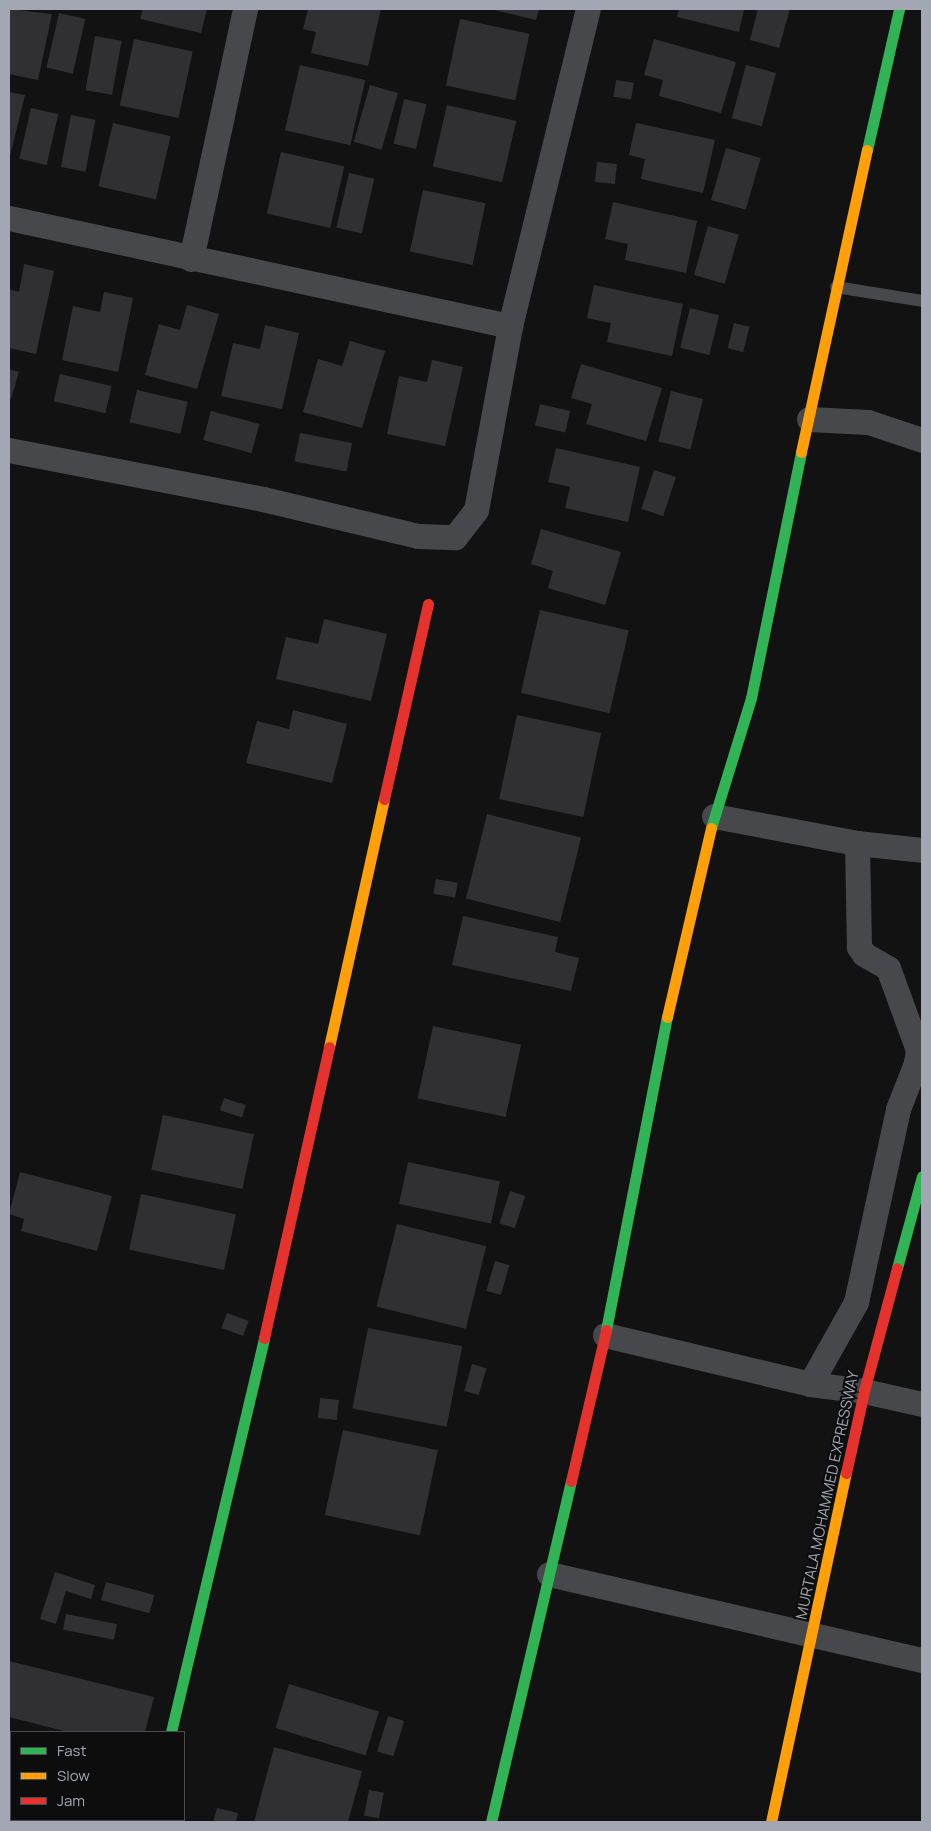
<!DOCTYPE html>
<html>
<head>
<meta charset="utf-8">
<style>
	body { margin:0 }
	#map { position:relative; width:931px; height:1831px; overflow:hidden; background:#121213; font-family:Manrope,sans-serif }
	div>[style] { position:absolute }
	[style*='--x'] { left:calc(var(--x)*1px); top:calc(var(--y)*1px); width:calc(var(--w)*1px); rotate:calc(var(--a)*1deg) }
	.building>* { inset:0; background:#303032; transform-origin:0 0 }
	.lane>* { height:12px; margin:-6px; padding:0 6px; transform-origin:6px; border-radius:6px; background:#47484b }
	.street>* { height:25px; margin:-12.5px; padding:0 12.5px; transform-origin:12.5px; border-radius:12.5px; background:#47484b }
	.fast>* { height:11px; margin:-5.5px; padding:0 5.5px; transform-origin:5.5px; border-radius:5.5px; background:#30b455 }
	.slow>* { height:11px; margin:-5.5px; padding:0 5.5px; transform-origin:5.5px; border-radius:5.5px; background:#ff9f0a }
	.jam>* { height:11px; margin:-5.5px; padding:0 5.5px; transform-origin:5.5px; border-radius:5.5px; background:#e5322d }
	span { translate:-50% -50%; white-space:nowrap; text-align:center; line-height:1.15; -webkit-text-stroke:4px #0d0d0e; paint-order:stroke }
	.street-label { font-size:15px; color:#a3a7b4 }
	.frame { position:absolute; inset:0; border:10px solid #a3a7b4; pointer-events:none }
	.legend { position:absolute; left:10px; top:1731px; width:175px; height:90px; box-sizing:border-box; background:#0d0d0e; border:1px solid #494b50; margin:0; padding:6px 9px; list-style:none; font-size:15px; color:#a3a7b4 }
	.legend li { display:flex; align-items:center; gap:10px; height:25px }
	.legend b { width:25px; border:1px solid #494b50 }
</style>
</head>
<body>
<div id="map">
	<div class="building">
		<i style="clip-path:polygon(9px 9px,52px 14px,38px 80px,9px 74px)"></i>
		<i style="clip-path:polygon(143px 9px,207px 9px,201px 33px,140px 19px)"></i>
		<i style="clip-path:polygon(308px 9px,381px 9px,368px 66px,311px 53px,316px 32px,303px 29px)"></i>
		<i style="clip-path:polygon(491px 9px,539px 9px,536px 20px)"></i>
		<i style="clip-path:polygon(679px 9px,744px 9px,739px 32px,677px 17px)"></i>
		<i style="clip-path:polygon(758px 9px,790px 9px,779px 48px,750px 40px)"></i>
		<i style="left:59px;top:13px;width:27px;height:56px;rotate:13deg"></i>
		<i style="left:460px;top:19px;width:71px;height:68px;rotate:12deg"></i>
		<i style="left:95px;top:36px;width:27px;height:55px;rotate:10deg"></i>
		<i style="left:134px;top:39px;width:60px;height:68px;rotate:12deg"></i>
		<i style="clip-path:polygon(654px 39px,736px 62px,721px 113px,659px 96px,663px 80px,644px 75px)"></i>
		<i style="left:300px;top:65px;width:67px;height:67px;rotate:13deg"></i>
		<i style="left:746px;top:65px;width:31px;height:55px;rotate:15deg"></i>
		<i style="left:616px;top:80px;width:18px;height:17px;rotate:9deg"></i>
		<i style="left:370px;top:85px;width:29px;height:59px;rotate:16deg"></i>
		<i style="clip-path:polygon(9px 92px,25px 95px,9px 160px)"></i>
		<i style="left:404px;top:99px;width:23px;height:46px;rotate:13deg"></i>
		<i style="left:447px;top:105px;width:71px;height:63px;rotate:13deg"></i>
		<i style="left:31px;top:108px;width:28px;height:52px;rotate:13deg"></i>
		<i style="left:71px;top:115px;width:25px;height:53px;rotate:11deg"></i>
		<i style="left:113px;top:123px;width:59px;height:65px;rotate:13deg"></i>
		<i style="clip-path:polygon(636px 123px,715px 140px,703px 193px,641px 179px,645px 159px,629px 155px)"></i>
		<i style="left:726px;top:148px;width:36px;height:54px;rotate:16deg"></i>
		<i style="left:281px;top:152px;width:65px;height:63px;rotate:13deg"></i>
		<i style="left:597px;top:162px;width:20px;height:20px;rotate:6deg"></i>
		<i style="left:349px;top:173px;width:26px;height:56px;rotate:13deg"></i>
		<i style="left:423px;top:190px;width:64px;height:63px;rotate:12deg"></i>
		<i style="clip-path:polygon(613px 202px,697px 221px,686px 273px,625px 260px,628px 244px,605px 239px)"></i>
		<i style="left:708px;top:226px;width:32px;height:51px;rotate:16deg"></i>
		<i style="clip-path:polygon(24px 264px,54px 271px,36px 354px,9px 348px,9px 289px,19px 292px)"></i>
		<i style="clip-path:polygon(594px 285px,683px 304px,672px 356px,607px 342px,611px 323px,587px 318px)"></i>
		<i style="clip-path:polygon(104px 292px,133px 298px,118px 372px,62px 360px,73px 306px,100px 312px)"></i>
		<i style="clip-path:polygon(187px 305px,219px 314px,197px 389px,145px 375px,159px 324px,180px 330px)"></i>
		<i style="left:690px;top:308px;width:30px;height:41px;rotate:14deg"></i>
		<i style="left:734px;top:323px;width:16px;height:26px;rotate:14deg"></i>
		<i style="clip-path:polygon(265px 325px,299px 333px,282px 409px,221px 396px,233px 343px,260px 349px)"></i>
		<i style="clip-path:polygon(350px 341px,385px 351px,362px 428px,303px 412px,318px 359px,342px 366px)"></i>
		<i style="clip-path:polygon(432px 360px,463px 367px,445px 446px,387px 434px,399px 376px,427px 382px)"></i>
		<i style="clip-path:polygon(581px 364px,662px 388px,646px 441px,586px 424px,592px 404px,571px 398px)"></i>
		<i style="clip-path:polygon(9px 369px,19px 372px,11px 399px,9px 399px)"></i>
		<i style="left:60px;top:374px;width:53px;height:28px;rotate:13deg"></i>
		<i style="left:137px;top:390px;width:52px;height:33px;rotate:13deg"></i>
		<i style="left:671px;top:391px;width:33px;height:52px;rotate:14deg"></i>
		<i style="left:540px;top:404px;width:31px;height:22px;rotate:13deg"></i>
		<i style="left:211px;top:411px;width:50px;height:30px;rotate:15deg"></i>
		<i style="left:300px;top:433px;width:53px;height:29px;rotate:11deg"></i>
		<i style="clip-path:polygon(556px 448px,640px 467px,628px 522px,565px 508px,570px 487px,548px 482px)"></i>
		<i style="left:654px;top:470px;width:23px;height:41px;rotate:18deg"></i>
		<i style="clip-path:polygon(541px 529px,621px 552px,605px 605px,548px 588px,553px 571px,531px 564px)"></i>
		<i style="left:540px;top:610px;width:91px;height:85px;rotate:13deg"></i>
		<i style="clip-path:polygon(324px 619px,387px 634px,371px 701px,276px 679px,286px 637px,318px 644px)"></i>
		<i style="clip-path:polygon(293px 710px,347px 724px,332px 783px,246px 763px,257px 721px,289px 729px)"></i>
		<i style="left:517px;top:715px;width:86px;height:86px;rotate:12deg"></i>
		<i style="left:487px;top:814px;width:97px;height:87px;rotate:14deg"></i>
		<i style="left:436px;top:879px;width:22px;height:15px;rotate:10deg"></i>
		<i style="clip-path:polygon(463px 916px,558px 937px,555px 952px,579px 958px,571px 991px,452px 965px)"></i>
		<i style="left:433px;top:1026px;width:90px;height:74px;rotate:12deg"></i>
		<i style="left:224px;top:1098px;width:23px;height:13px;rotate:18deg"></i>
		<i style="left:163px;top:1115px;width:93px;height:56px;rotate:12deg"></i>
		<i style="left:408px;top:1162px;width:94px;height:43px;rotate:12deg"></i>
		<i style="clip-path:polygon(20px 1172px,112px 1196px,97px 1251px,21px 1231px,24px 1219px,9px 1214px)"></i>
		<i style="left:510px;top:1191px;width:16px;height:34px;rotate:18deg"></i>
		<i style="left:141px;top:1194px;width:97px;height:57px;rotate:12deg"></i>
		<i style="left:397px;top:1224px;width:92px;height:85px;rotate:14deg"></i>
		<i style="left:495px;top:1261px;width:15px;height:31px;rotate:16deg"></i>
		<i style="left:227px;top:1313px;width:23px;height:16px;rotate:20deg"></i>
		<i style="left:368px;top:1328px;width:96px;height:82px;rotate:11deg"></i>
		<i style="left:472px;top:1364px;width:15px;height:28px;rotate:16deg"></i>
		<i style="left:320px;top:1398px;width:19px;height:20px;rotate:6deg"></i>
		<i style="left:343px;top:1430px;width:97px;height:87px;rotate:12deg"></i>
		<i style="clip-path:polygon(55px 1572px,95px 1585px,91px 1599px,66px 1591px,56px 1624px,40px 1619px)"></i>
		<i style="left:106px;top:1582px;width:50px;height:19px;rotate:15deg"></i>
		<i style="left:66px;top:1614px;width:52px;height:16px;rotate:11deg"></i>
		<i style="clip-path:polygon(9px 1661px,154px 1697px,145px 1732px,68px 1732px,9px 1717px)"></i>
		<i style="left:289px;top:1684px;width:94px;height:46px;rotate:17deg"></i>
		<i style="left:388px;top:1716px;width:17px;height:37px;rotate:17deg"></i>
		<i style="clip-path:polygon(9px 1743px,11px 1743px,10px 1793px,9px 1793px)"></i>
		<i style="clip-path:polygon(274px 1747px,362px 1771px,348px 1822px,254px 1822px)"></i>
		<i style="left:369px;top:1790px;width:15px;height:26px;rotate:11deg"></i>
		<i style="clip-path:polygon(217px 1808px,238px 1813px,236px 1822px,213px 1822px)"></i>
		<i style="clip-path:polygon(82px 1820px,126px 1820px,81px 1822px)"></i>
	</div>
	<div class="lane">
		<i style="--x:836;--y:287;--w:87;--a:9.2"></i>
	</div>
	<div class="street">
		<i style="--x:9;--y:218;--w:513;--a:12.17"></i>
		<i style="--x:191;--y:259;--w:256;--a:-77.8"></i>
		<i style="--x:809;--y:419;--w:59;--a:2.9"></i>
		<i style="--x:868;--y:422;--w:57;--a:18.4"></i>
		<i style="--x:9;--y:450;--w:259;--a:10.9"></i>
		<i style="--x:263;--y:499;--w:159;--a:13.4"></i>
		<i style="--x:418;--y:536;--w:37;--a:2"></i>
		<i style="--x:455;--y:537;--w:34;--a:-52"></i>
		<i style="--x:476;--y:510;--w:187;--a:-79.5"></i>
		<i style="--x:510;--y:326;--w:326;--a:-76.2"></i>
		<i style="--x:714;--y:816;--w:146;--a:10.7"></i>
		<i style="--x:857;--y:843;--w:65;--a:6.1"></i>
		<i style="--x:605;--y:1335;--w:211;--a:13.4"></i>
		<i style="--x:810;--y:1384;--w:54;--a:7.4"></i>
		<i style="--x:864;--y:1391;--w:59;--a:12.6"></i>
		<i style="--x:810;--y:1384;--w:94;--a:-60.7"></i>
		<i style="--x:856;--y:1302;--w:198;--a:-77.7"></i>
		<i style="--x:898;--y:1109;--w:49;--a:-68.6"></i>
		<i style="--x:916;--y:1063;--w:13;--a:-81"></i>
		<i style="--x:918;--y:1050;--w:87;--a:-110.1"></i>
		<i style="--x:888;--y:968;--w:28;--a:-150"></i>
		<i style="--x:864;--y:954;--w:9;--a:-126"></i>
		<i style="--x:859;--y:947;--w:104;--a:-91.1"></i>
		<i style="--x:549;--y:1574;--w:383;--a:13"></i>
		<i style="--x:149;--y:1822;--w:2;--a:-90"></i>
	</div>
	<div class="fast">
		<i style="--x:867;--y:150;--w:145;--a:-77.2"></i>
		<i style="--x:711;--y:828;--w:136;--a:-72.9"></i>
		<i style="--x:751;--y:698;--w:251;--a:-78.5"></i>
		<i style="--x:897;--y:1268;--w:95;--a:-74.8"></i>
		<i style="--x:606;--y:1330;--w:319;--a:-79"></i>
		<i style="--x:171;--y:1732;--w:405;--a:-76.7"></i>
		<i style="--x:491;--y:1822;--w:350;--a:-76.8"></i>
	</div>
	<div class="slow">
		<i style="--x:801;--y:452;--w:309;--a:-77.7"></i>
		<i style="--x:667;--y:1017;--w:194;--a:-76.9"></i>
		<i style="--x:329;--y:1047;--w:254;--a:-77.5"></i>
		<i style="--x:771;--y:1822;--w:357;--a:-77.9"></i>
	</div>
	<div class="jam">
		<i style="--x:384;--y:799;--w:200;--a:-77.3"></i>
		<i style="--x:264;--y:1338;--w:298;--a:-77.4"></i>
		<i style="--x:846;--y:1473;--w:84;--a:-77.6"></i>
		<i style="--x:864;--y:1391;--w:127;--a:-75"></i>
		<i style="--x:571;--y:1481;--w:155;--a:-76.9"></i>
	</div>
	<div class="street-label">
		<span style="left:827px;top:1495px;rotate:-78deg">MURTALA MOHAMMED EXPRESSWAY</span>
	</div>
	<div class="frame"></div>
	<ul class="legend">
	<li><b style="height:6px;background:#30b455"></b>Fast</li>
	<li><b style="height:6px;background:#ff9f0a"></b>Slow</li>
	<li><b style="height:6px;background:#e5322d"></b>Jam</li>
	</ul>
</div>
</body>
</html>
